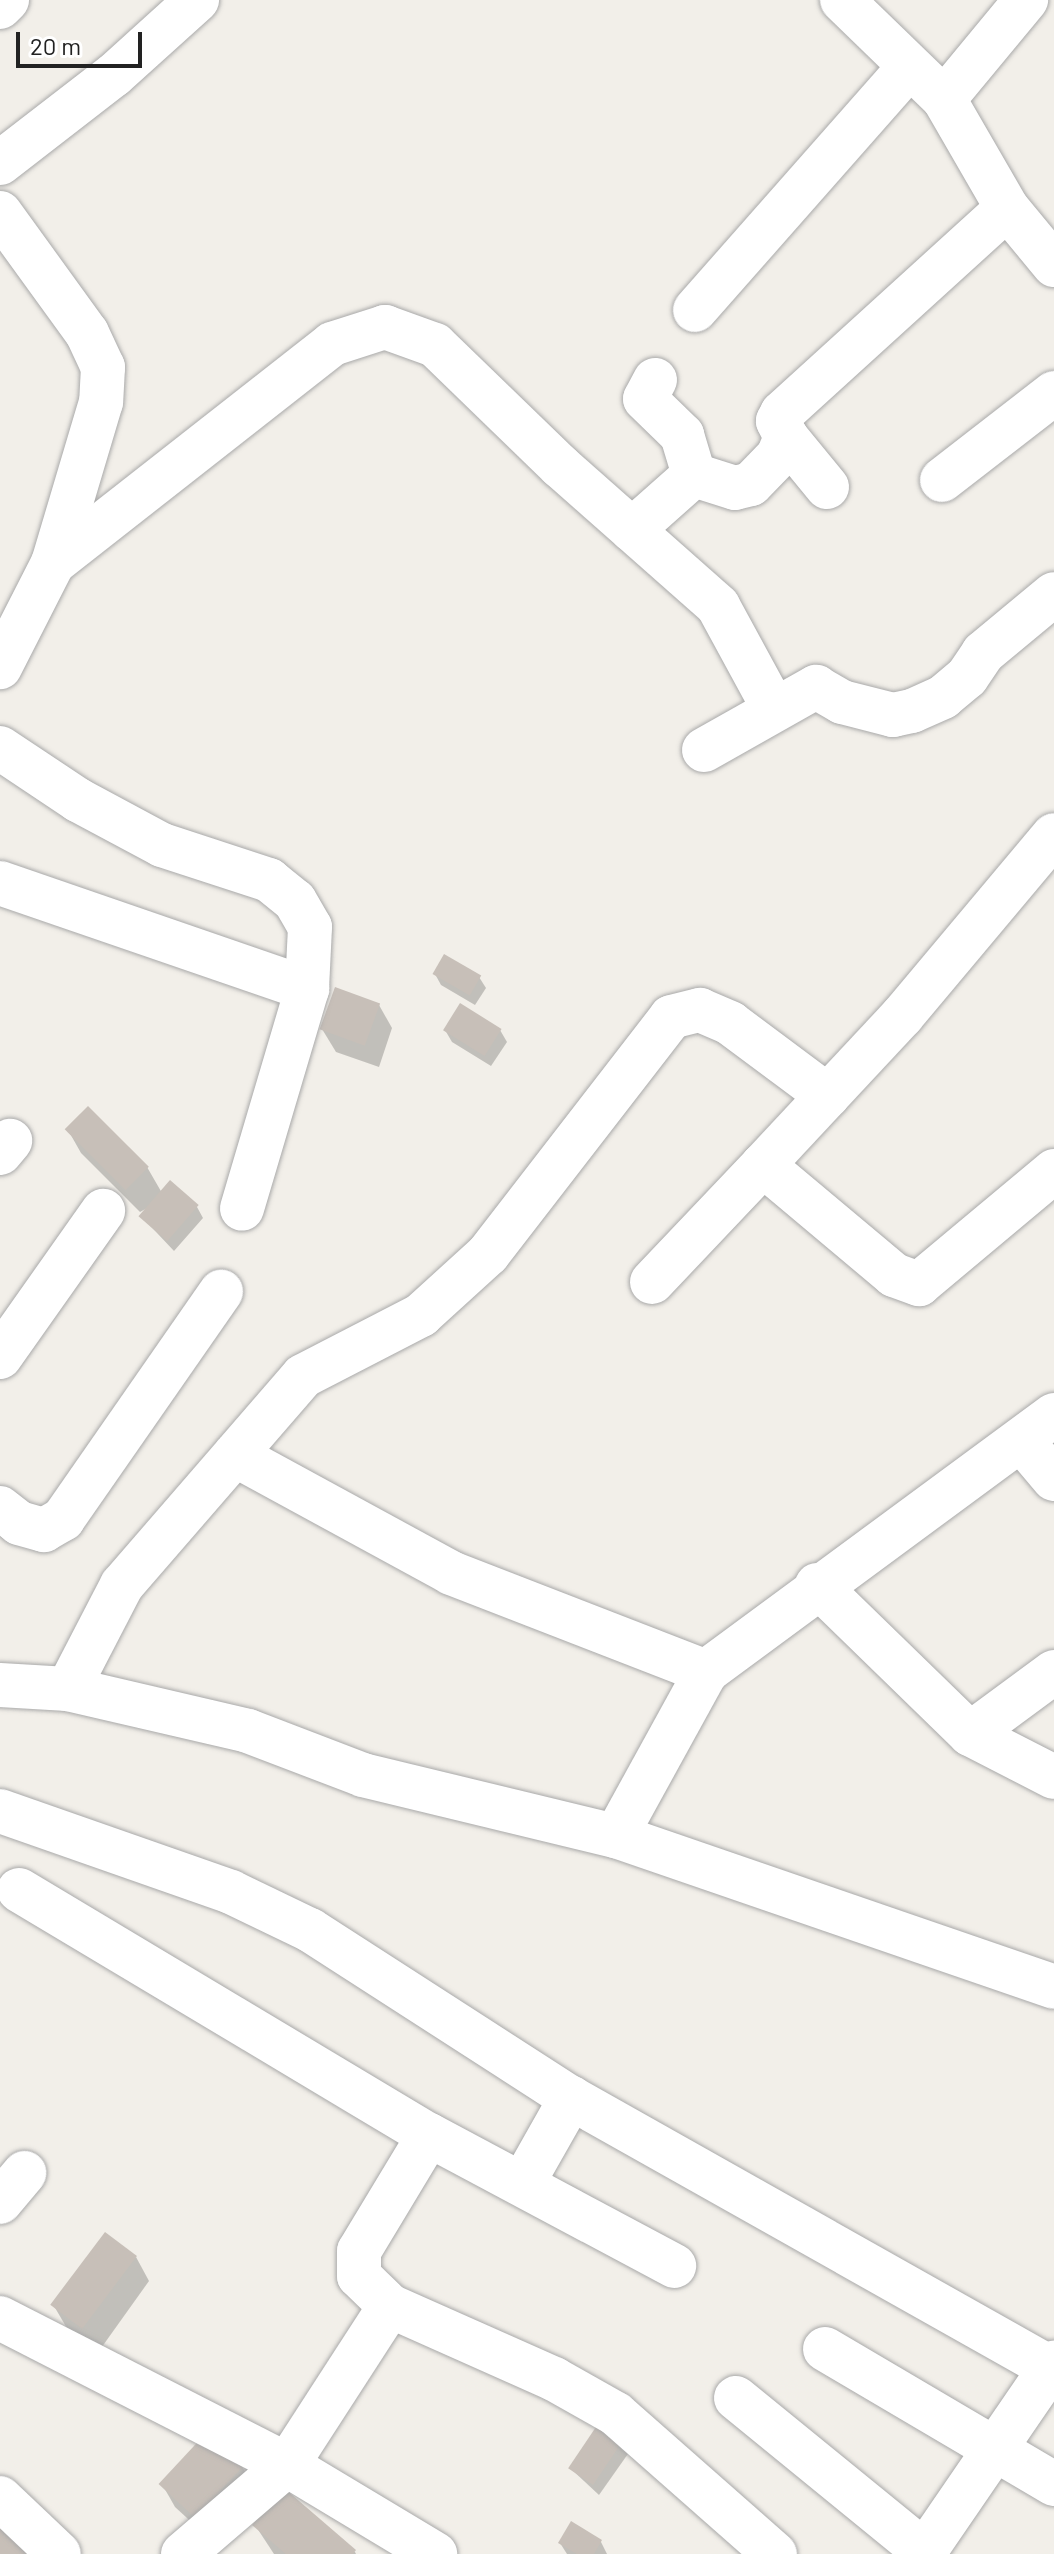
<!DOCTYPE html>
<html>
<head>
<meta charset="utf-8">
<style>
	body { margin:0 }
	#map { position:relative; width:1054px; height:2554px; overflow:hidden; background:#f2efe9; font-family:Barlow,sans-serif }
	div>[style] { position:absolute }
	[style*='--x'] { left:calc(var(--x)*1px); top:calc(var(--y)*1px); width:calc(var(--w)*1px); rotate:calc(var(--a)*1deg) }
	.shadow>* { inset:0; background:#0003 }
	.building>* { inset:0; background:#c7bfb8; transform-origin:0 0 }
	.roads { filter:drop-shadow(0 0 2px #a9a9a9) drop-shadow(0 0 2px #a9a9a9) }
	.street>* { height:44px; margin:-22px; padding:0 22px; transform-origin:22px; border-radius:22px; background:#fff }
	span { translate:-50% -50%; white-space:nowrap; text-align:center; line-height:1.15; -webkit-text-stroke:6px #fff; paint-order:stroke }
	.scale { position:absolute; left:16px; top:32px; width:126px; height:36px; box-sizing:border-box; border:4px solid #222; border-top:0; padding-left:10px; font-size:24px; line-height:28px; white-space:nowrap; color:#222; -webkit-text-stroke:6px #fff; paint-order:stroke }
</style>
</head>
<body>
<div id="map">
	<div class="shadow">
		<i style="clip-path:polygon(435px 974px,479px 977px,486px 988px,475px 1005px,441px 985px)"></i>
		<i style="clip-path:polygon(379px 1005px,392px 1028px,379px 1067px,336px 1052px,322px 1029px)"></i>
		<i style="clip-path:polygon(445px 1030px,500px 1030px,507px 1042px,491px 1066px,452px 1042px)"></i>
		<i style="clip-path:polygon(68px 1130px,147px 1167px,162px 1193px,197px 1207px,203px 1218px,174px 1251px,141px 1216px,149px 1207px,140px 1212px,81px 1153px)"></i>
		<i style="clip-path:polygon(136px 2257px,149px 2281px,99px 2351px,68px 2330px,54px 2306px)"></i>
		<i style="clip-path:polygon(601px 2424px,630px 2451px,599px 2495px,570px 2468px)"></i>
		<i style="clip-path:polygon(207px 2435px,243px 2468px,256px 2491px,211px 2540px,175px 2507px,162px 2484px)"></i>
		<i style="clip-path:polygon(255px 2525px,355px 2552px,356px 2554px,274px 2554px)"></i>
		<i style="clip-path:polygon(601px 2542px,607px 2554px,567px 2554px,560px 2543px)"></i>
	</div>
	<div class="building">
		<i style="left:444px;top:954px;width:43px;height:23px;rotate:30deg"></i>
		<i style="left:335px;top:987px;width:48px;height:45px;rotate:20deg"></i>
		<i style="left:460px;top:1003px;width:49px;height:32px;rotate:32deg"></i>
		<i style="left:88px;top:1106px;width:86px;height:33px;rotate:45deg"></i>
		<i style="left:170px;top:1180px;width:38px;height:48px;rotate:41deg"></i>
		<i style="left:105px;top:2232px;width:40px;height:91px;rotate:37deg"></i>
		<i style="left:600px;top:2421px;width:30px;height:57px;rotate:34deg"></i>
		<i style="left:207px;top:2432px;width:50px;height:71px;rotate:43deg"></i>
		<i style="clip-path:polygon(284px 2488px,356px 2550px,353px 2554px,286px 2554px,252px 2525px)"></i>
		<i style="clip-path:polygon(0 2519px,49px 2554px,0 2554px)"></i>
		<i style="clip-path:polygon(571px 2521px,602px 2540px,594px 2554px,577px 2554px,558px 2543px)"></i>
	</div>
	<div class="roads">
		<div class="street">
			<i style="--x:842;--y:0;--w:142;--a:44.1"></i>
			<i style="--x:944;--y:99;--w:126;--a:60"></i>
			<i style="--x:1007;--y:208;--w:74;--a:50.5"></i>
			<i style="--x:0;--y:7;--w:10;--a:-45"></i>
			<i style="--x:944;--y:99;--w:129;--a:-50.4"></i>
			<i style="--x:0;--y:163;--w:144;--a:-37.7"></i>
			<i style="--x:114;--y:75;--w:112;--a:-42.1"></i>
			<i style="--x:0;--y:213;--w:148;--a:54.1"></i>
			<i style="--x:87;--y:333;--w:38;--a:65"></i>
			<i style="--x:103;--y:367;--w:35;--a:93"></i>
			<i style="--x:101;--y:402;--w:168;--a:106.6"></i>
			<i style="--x:53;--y:563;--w:117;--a:117"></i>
			<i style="--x:695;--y:310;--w:324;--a:-48.6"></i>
			<i style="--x:655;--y:380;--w:21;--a:118"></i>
			<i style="--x:645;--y:399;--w:52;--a:44.2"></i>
			<i style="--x:682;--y:435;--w:42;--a:73.3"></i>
			<i style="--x:942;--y:480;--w:142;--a:-37.8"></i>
			<i style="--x:827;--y:487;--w:65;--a:-129.4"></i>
			<i style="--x:786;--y:437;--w:18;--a:-117"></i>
			<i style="--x:778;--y:421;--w:9;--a:-63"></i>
			<i style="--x:782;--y:413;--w:304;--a:-42.3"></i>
			<i style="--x:632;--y:530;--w:83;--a:-41.6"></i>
			<i style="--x:694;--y:475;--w:43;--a:17.6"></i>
			<i style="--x:735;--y:488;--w:16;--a:-14"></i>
			<i style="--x:751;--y:484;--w:39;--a:-46"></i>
			<i style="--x:778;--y:456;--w:21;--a:-67"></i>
			<i style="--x:53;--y:563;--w:355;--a:-38.1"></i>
			<i style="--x:332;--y:344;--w:56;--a:-17.8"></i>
			<i style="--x:385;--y:327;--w:53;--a:19.8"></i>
			<i style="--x:435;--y:345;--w:174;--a:44.1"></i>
			<i style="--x:560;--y:466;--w:211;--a:41.5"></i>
			<i style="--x:718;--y:606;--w:117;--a:61.5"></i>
			<i style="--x:0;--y:748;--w:94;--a:33.7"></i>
			<i style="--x:78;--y:800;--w:95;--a:28.2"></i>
			<i style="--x:162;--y:845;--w:113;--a:18.1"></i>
			<i style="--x:269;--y:880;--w:33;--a:39"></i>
			<i style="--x:295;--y:901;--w:30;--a:60"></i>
			<i style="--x:310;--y:927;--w:62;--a:92.8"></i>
			<i style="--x:307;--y:989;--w:229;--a:106.5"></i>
			<i style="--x:704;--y:750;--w:129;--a:-29.4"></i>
			<i style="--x:816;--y:687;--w:30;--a:30"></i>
			<i style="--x:842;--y:702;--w:53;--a:14.3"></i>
			<i style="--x:893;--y:715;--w:19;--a:-12"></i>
			<i style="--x:912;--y:711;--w:34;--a:-24"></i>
			<i style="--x:943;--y:697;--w:31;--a:-40"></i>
			<i style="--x:967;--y:677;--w:29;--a:-56"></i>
			<i style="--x:983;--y:653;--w:92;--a:-39.7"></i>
			<i style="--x:0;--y:883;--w:325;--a:19"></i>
			<i style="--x:0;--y:1153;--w:16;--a:-50"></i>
			<i style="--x:763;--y:1165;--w:204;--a:-47"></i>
			<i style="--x:902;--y:1016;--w:236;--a:-50"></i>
			<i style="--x:652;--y:1282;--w:161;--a:-46.5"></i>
			<i style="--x:763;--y:1165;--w:171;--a:40"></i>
			<i style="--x:894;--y:1275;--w:27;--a:20"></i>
			<i style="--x:919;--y:1284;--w:176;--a:-39.9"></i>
			<i style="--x:0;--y:1357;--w:179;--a:-54.8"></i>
			<i style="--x:1054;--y:1415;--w:433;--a:143.6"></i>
			<i style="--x:706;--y:1672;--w:187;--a:118.8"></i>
			<i style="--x:616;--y:1836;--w:463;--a:19"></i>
			<i style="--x:1021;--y:1440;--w:51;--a:49.8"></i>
			<i style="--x:235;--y:1455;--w:246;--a:28.6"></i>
			<i style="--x:451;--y:1573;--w:274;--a:21.2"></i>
			<i style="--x:0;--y:1508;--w:24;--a:38"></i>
			<i style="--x:19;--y:1523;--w:26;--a:16"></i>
			<i style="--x:44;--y:1530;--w:22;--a:-30"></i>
			<i style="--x:63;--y:1519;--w:277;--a:-55.2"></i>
			<i style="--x:817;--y:1585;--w:214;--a:44.2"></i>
			<i style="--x:1054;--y:1672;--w:104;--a:143.6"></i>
			<i style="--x:970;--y:1734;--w:94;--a:27.1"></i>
			<i style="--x:0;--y:1685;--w:68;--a:3.4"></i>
			<i style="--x:68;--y:1689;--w:185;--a:13.1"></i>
			<i style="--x:248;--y:1731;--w:123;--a:20.9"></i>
			<i style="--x:363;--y:1775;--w:260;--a:13.6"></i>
			<i style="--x:68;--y:1689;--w:117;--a:-62.6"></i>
			<i style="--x:122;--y:1585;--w:276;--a:-49.1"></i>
			<i style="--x:303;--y:1376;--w:133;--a:-27.3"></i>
			<i style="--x:421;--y:1315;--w:91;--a:-42.3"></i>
			<i style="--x:488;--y:1254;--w:299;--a:-52.3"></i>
			<i style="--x:671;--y:1017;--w:30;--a:-14"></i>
			<i style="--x:700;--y:1010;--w:33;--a:23"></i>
			<i style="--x:730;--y:1023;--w:122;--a:36.7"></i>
			<i style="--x:0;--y:1811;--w:245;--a:19.3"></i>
			<i style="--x:231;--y:1892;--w:88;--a:25.7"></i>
			<i style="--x:310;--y:1930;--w:310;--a:32.8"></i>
			<i style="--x:571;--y:2098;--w:554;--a:29.39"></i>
			<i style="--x:19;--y:1890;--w:478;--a:30.9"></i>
			<i style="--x:429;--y:2135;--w:278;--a:28.1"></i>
			<i style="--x:429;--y:2135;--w:135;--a:121.1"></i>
			<i style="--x:359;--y:2251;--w:25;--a:90"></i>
			<i style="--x:359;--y:2276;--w:43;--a:44.1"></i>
			<i style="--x:390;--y:2306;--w:180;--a:24"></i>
			<i style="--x:554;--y:2379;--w:71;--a:29.4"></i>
			<i style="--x:616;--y:2414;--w:212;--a:41.4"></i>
			<i style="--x:523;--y:2183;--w:98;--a:-60.5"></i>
			<i style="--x:0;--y:2202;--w:38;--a:-50"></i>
			<i style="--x:0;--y:2318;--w:322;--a:27.1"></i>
			<i style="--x:287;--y:2465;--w:173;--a:31"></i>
			<i style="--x:825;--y:2349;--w:266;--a:30.5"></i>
			<i style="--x:736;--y:2398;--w:247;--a:39.2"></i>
			<i style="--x:0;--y:2498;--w:81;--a:43.5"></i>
			<i style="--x:183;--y:2554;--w:137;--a:-40.6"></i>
			<i style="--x:287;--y:2465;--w:189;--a:-57.1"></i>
			<i style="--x:923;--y:2554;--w:232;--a:-55.6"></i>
		</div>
	</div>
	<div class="scale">20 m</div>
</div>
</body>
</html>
